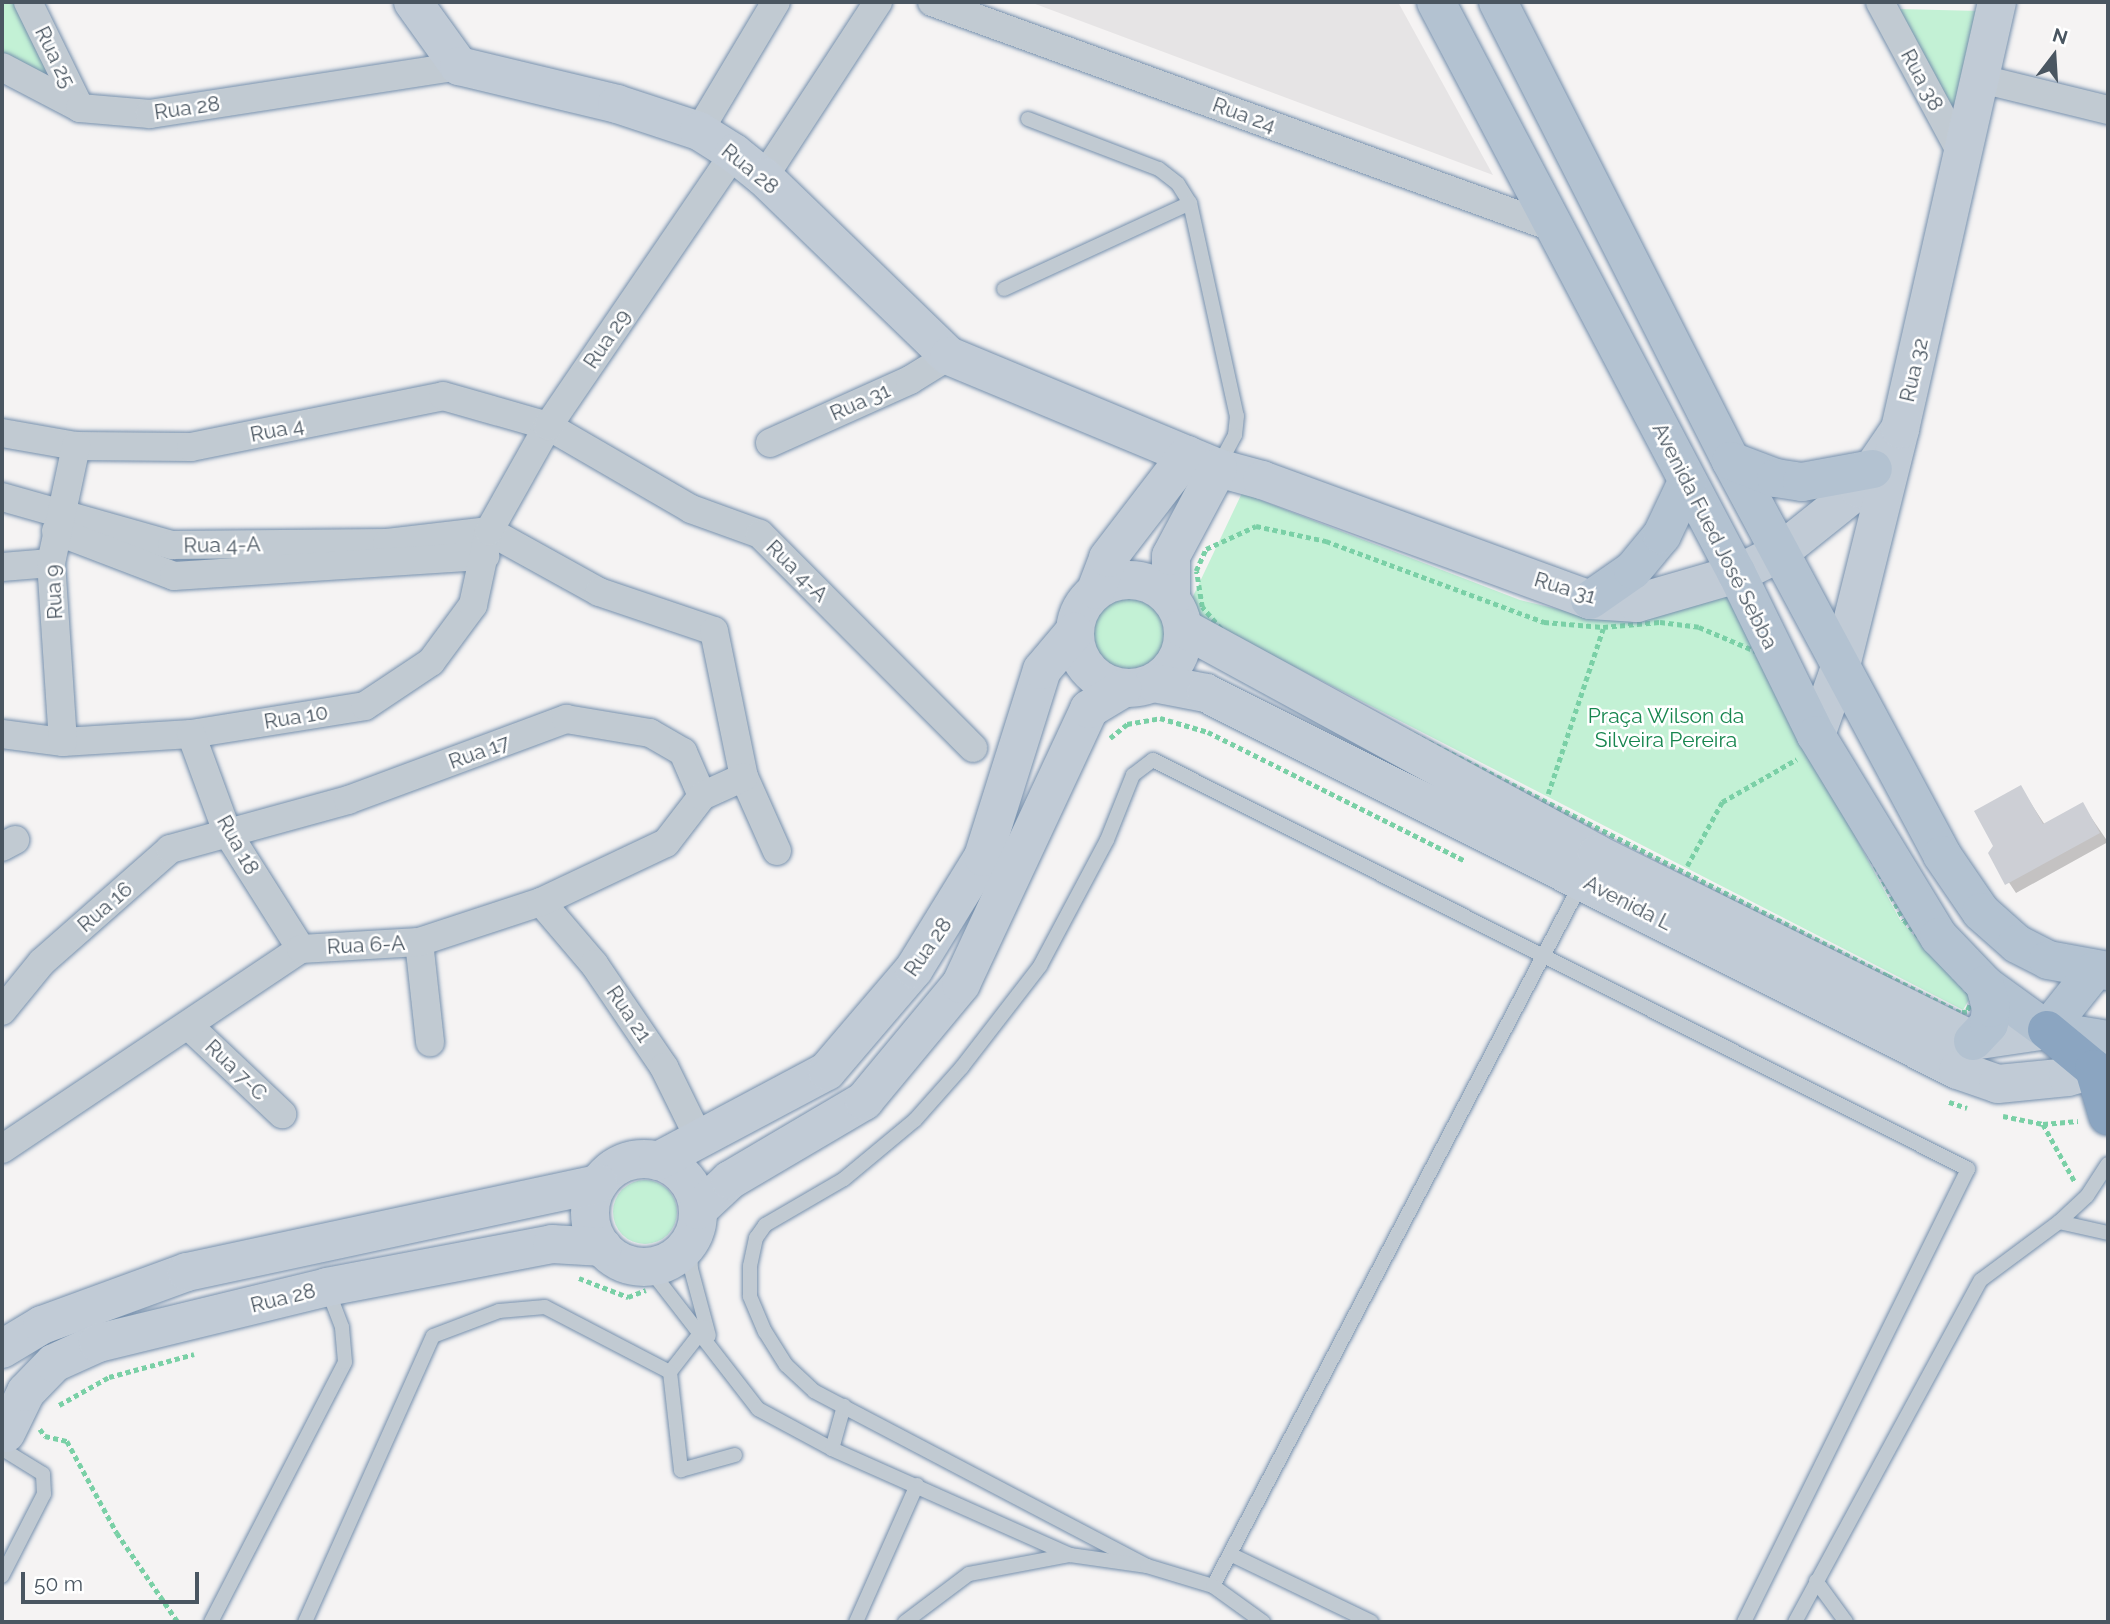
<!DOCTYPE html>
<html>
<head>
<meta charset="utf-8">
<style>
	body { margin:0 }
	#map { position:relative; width:2110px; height:1624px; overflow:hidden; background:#f5f3f3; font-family:Raleway,sans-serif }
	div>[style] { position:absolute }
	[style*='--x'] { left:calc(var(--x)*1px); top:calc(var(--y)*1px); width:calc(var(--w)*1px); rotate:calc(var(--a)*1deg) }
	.education>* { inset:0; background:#e6e4e5 }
	.green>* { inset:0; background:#c3f1d5 }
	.round { border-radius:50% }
	.shadow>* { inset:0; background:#0003 }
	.building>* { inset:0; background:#cdcfd5 }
	.path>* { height:4.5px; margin-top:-2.25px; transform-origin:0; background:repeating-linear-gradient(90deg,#7ad0a6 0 5px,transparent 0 8.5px) }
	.roads { filter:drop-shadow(0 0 2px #7690ad) drop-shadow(0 0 2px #7690ad) }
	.lane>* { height:14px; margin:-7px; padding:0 7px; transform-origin:7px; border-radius:7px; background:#c1cad2 }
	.street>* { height:28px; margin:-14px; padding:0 14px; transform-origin:14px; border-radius:14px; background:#c1cad2 }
	.secondary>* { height:38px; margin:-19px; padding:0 19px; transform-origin:19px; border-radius:19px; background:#c1cbd6 }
	.secondary>.ring { margin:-19px; padding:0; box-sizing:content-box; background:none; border:38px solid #c1cbd6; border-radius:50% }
	.primary>* { height:38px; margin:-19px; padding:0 19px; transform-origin:19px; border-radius:19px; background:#b3c2d1 }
	.highway>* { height:38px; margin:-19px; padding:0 19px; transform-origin:19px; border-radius:19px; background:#8ba5c1 }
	span { translate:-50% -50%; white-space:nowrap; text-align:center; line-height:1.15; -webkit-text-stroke:5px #fff; paint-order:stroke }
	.street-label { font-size:21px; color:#4a5661 }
	.park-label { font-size:21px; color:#17864f }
	.frame { position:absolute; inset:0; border:4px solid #4a5661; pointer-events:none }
	.north { position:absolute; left:2019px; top:21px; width:70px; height:70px; -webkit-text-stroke:5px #fff; paint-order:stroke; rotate:17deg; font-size:19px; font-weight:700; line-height:28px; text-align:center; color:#4a5661 }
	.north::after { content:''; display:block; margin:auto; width:24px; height:32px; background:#4a5661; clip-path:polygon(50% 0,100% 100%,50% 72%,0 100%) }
	.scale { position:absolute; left:21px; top:1572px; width:178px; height:32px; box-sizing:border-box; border:4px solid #4a5661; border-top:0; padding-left:9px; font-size:21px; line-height:24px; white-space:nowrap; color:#4a5661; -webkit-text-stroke:5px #fff; paint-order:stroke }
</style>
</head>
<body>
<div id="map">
	<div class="education">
		<i style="clip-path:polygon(1030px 2px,1398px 2px,1493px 175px)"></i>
	</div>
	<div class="green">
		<i style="clip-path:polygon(2px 2px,28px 2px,80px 108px,2px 66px)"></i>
		<i style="clip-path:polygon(1897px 9px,1981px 11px,1956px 115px)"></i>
		<i style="clip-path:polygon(1242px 493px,1520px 600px,1570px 612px,1729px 590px,1764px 665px,1900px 920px,1970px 998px,1963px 1010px,1186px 611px)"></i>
		<i class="round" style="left:1094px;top:599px;width:70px;height:70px"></i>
		<i class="round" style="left:613px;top:1180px;width:64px;height:64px"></i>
	</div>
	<div class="shadow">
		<i style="clip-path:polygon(2021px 788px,2045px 825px,2082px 804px,2108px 842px,2016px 893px,1990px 854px)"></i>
	</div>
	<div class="building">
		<i style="clip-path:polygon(2021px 785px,2043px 824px,2083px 802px,2100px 833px,2005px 885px,1988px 853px,1993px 846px,1974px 811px)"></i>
	</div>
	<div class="path">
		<i style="--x:1256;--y:526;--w:72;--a:12.1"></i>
		<i style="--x:1326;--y:541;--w:233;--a:20.4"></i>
		<i style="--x:1544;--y:622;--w:59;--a:4.8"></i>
		<i style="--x:1603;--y:627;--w:57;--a:-5"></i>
		<i style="--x:1660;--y:622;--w:39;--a:7"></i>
		<i style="--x:1699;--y:627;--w:72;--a:23"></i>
		<i style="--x:1765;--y:655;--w:299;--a:62.3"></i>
		<i style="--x:1904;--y:920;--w:105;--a:48.1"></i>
		<i style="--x:1974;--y:998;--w:16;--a:117"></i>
		<i style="--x:1967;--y:1012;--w:7;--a:172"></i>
		<i style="--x:1960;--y:1013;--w:82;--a:-153.1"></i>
		<i style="--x:1887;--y:976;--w:735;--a:-152.98"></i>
		<i style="--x:1232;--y:642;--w:46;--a:-130.6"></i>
		<i style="--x:1202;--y:607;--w:36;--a:-99"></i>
		<i style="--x:1196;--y:571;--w:24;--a:-66"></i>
		<i style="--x:1206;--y:549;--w:55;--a:-24.7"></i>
		<i style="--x:1110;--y:738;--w:22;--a:-39"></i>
		<i style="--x:1127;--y:724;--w:34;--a:-10"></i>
		<i style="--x:1160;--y:718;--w:50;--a:16.3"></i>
		<i style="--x:1208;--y:732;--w:288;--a:26.6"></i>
		<i style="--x:1548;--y:794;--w:174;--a:-71.6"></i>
		<i style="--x:1687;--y:866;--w:73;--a:-61.3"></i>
		<i style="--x:1722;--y:802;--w:86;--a:-29.8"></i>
		<i style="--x:1949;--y:1102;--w:19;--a:18"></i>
		<i style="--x:2003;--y:1116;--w:41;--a:11.3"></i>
		<i style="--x:2043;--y:1124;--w:35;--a:-5"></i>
		<i style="--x:2043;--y:1124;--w:66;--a:61.1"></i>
		<i style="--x:579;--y:1278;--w:53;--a:21.2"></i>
		<i style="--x:628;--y:1297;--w:19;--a:-21"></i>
		<i style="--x:59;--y:1405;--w:57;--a:-29.2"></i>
		<i style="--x:109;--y:1377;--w:88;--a:-15.1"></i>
		<i style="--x:40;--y:1429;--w:9;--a:54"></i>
		<i style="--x:45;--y:1436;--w:23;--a:13"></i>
		<i style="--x:67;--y:1441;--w:105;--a:61.5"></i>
		<i style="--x:117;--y:1533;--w:108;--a:55.6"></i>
	</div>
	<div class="roads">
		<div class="lane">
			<i style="--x:1028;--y:119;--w:140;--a:20.9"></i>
			<i style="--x:1159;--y:169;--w:24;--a:38"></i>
			<i style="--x:1178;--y:184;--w:22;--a:58"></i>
			<i style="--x:1190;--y:203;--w:218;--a:77.6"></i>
			<i style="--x:1237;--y:416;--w:19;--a:96"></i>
			<i style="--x:1235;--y:435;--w:36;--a:118"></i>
			<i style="--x:1004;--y:289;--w:205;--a:-24.8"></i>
			<i style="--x:2059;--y:1222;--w:50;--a:12.7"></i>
			<i style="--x:690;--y:1243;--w:26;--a:88"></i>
			<i style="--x:691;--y:1269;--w:69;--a:75"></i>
			<i style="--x:648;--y:1267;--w:180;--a:52.2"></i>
			<i style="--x:758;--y:1409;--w:84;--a:28.4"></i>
			<i style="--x:832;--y:1449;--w:261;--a:24"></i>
			<i style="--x:705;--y:1327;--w:57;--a:127.9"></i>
			<i style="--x:670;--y:1372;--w:99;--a:83.6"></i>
			<i style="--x:681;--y:1470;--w:56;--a:-15.5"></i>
			<i style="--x:832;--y:1449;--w:45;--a:-74.4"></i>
			<i style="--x:1230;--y:1554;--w:157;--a:25.7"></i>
			<i style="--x:1147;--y:1566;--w:376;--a:-152.3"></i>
			<i style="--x:814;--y:1391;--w:38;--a:-137"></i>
			<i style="--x:786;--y:1365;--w:39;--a:-122"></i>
			<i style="--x:765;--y:1332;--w:39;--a:-113"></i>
			<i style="--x:750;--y:1296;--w:30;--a:-90"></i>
			<i style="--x:750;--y:1266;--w:29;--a:-78"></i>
			<i style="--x:756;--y:1238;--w:16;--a:-55"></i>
			<i style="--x:765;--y:1225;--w:91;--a:-30.2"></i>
			<i style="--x:844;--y:1179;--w:92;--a:-39.7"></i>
			<i style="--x:915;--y:1120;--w:71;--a:-48.4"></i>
			<i style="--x:962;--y:1067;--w:128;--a:-52.3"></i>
			<i style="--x:1040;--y:966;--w:143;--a:-62"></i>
			<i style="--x:1107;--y:840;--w:70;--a:-68.2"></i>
			<i style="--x:1133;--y:775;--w:25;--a:-37"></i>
			<i style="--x:1153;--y:760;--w:912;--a:26.65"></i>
			<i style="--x:1968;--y:1169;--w:505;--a:116.31"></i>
			<i style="--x:2;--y:1576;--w:92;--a:-62.9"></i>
			<i style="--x:44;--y:1494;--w:20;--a:-93"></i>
			<i style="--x:43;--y:1474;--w:46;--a:-148.4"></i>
			<i style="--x:1816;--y:1581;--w:51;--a:53.8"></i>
			<i style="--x:1213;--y:1586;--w:793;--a:-62.34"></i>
			<i style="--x:211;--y:1622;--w:292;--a:-62.7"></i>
			<i style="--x:345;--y:1362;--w:35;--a:-95"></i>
			<i style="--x:342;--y:1327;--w:42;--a:-111"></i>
			<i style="--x:305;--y:1622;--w:313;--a:-65.9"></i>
			<i style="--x:433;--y:1336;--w:71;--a:-20.7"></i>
			<i style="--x:499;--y:1311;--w:46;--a:-5"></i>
			<i style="--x:545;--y:1307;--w:141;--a:27.5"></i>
			<i style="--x:856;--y:1622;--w:150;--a:-66"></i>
			<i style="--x:905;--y:1622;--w:80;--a:-36.9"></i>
			<i style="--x:969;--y:1574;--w:103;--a:-10.7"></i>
			<i style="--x:1070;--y:1555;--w:78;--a:8.1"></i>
			<i style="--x:1147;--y:1566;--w:69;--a:16.9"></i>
			<i style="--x:1213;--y:1586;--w:62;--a:35.8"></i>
			<i style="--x:1795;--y:1622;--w:389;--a:-61.5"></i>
			<i style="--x:1981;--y:1280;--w:97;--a:-36.6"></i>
			<i style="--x:2059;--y:1222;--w:38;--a:-43"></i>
			<i style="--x:2087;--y:1196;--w:38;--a:-57"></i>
		</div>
		<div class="street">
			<i style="--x:28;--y:2;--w:118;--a:63.9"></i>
			<i style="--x:932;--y:2;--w:665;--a:19.96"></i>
			<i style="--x:1880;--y:2;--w:177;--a:61.7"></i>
			<i style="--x:2;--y:67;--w:88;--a:27.7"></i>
			<i style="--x:80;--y:108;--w:70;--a:4.9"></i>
			<i style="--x:150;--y:114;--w:313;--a:-8.8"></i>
			<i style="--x:1977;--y:78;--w:135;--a:13.7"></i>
			<i style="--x:699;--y:131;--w:150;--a:-59.2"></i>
			<i style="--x:764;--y:177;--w:209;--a:-56.9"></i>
			<i style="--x:2;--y:433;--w:75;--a:10"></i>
			<i style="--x:76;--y:446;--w:115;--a:0.5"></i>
			<i style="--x:191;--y:447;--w:257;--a:-11.4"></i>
			<i style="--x:443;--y:396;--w:109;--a:15.9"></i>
			<i style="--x:548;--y:426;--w:165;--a:30.1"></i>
			<i style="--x:691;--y:509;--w:73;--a:19.9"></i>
			<i style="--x:760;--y:534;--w:302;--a:45.1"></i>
			<i style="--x:770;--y:443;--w:154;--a:-24.2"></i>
			<i style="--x:910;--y:380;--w:46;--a:-31.6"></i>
			<i style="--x:2;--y:497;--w:177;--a:15.8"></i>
			<i style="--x:172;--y:545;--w:215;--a:-0.5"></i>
			<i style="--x:387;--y:543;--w:103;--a:-6.7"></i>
			<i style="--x:56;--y:531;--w:126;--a:20.9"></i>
			<i style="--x:174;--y:576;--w:312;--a:-3.7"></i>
			<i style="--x:489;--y:531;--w:126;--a:29"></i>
			<i style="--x:599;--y:592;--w:121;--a:18.7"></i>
			<i style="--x:714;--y:631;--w:149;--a:78.4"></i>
			<i style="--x:744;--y:777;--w:81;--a:66"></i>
			<i style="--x:2;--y:567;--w:49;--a:-4.7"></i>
			<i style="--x:2;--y:734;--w:62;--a:7.5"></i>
			<i style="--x:63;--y:742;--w:128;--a:-3.6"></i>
			<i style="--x:191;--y:734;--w:176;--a:-9.1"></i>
			<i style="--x:365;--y:706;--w:79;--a:-33.7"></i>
			<i style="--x:431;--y:662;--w:71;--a:-53.6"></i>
			<i style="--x:473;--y:605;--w:76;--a:-77.8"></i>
			<i style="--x:489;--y:531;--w:120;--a:-60.7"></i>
			<i style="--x:548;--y:426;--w:330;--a:-55.7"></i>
			<i style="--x:191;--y:734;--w:104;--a:69.8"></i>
			<i style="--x:227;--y:832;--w:138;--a:57.7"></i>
			<i style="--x:63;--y:742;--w:179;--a:-93.8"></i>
			<i style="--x:51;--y:563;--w:120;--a:-77.9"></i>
			<i style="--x:2;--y:847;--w:15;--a:-28"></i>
			<i style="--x:541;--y:902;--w:82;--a:49.5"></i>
			<i style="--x:594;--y:964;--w:125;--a:55.8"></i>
			<i style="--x:664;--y:1067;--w:79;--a:63.8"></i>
			<i style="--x:419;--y:942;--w:101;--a:83.7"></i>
			<i style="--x:2;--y:1011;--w:63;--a:-50.8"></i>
			<i style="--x:42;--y:962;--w:171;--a:-41.4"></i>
			<i style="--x:170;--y:849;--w:185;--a:-15.4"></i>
			<i style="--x:348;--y:800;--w:233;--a:-20.4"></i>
			<i style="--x:566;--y:719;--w:85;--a:9.5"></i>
			<i style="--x:650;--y:733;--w:38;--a:30"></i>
			<i style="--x:683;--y:752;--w:48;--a:66.6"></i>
			<i style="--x:190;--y:1027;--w:127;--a:43.4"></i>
			<i style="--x:2;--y:1149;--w:360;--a:-33.8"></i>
			<i style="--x:301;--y:949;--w:118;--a:-3.4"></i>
			<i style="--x:419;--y:942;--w:128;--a:-18.2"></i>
			<i style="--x:541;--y:902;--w:138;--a:-25.3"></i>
			<i style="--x:666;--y:843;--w:59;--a:-52.5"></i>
			<i style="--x:702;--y:796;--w:46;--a:-24.3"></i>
		</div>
		<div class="secondary">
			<i style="--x:413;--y:2;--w:79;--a:54.3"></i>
			<i style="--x:459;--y:66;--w:163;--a:13.5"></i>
			<i style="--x:617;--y:104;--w:86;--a:18.2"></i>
			<i style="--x:699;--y:131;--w:41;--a:32.2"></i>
			<i style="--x:734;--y:153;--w:38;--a:39"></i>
			<i style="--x:764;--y:177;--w:257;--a:44.1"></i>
			<i style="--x:949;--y:356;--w:291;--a:22.6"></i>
			<i style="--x:1218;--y:468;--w:46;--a:15.3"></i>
			<i style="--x:1262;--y:480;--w:349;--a:20.1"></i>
			<i style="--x:1590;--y:600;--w:47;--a:3.7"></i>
			<i style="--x:1637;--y:603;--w:104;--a:-16.2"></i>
			<i style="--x:1737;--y:574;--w:47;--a:-26.6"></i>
			<i style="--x:1779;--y:553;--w:102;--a:-38.7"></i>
			<i style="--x:1859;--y:489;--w:73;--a:-55.7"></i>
			<i class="ring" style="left:1075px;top:580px;width:70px;height:70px"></i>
			<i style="--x:1096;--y:590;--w:34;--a:-69"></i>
			<i style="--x:1108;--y:558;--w:130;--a:-52.5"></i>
			<i style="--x:1171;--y:599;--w:43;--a:-90"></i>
			<i style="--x:1171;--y:556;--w:100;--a:-61.9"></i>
			<i style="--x:1183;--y:628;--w:472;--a:28.6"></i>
			<i style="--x:1597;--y:854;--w:420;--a:26.4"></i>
			<i style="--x:1973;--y:1041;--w:75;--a:-8.5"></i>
			<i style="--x:1154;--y:683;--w:53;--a:10.9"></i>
			<i style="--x:1206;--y:693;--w:841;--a:26.63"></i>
			<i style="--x:1958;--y:1070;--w:42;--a:19.3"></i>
			<i style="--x:1998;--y:1084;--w:70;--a:-5.7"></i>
			<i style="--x:2068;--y:1077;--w:41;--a:-15.4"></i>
			<i style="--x:1816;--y:735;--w:77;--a:-70.4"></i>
			<i style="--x:1842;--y:662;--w:240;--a:-76"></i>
			<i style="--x:1900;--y:429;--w:438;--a:-77.2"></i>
			<i class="ring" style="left:590px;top:1159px;width:70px;height:70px"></i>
			<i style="--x:658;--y:1161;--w:191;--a:-28"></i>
			<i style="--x:827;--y:1071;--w:134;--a:-49.5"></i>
			<i style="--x:914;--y:969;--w:132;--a:-58.4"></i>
			<i style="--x:983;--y:857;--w:196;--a:-72.5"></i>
			<i style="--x:1042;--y:670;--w:50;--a:-49.9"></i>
			<i style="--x:698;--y:1210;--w:44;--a:-43.2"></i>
			<i style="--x:730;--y:1180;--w:156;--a:-30.5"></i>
			<i style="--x:864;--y:1101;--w:152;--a:-50.3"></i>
			<i style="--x:961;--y:984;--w:303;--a:-65"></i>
			<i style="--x:1089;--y:709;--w:39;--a:-31"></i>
			<i style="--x:2;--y:1349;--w:47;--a:-31"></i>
			<i style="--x:42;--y:1325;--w:154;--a:-20.1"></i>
			<i style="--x:187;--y:1272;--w:421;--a:-12.1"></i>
			<i style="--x:6;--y:1433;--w:46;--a:-64"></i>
			<i style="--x:26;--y:1392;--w:40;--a:-46"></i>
			<i style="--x:54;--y:1363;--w:48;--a:-24.4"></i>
			<i style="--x:98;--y:1343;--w:236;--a:-13.7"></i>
			<i style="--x:327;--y:1287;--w:229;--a:-10.8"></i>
			<i style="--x:552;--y:1244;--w:51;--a:3.4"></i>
		</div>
		<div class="primary">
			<i style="--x:1436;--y:2;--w:646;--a:62.25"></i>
			<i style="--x:1737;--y:574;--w:179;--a:63.9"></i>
			<i style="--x:1816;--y:735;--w:237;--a:58.7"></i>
			<i style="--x:1939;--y:937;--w:66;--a:46.2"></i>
			<i style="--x:1985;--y:985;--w:77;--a:36"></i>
			<i style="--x:2047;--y:1030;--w:62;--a:9.3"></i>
			<i style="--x:1498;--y:2;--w:515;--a:63.09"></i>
			<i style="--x:1731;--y:461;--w:447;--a:61.8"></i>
			<i style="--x:1942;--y:855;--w:69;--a:55.6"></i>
			<i style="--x:1981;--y:912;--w:48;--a:41.6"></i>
			<i style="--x:2017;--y:944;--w:35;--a:27"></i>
			<i style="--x:2048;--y:960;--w:61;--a:10.4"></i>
			<i style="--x:1731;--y:461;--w:48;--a:20.7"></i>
			<i style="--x:1776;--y:478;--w:26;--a:9"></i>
			<i style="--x:1802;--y:482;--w:72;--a:-10.4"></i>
			<i style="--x:1590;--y:600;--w:52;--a:-34.9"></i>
			<i style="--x:1633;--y:570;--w:45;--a:-50.4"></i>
			<i style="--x:1662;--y:535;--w:59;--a:-64.7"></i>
			<i style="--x:2047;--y:1030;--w:75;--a:-51.5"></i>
			<i style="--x:1973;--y:1041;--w:23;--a:-47"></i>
			<i style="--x:1989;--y:1024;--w:16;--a:-83"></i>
			<i style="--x:1991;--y:1008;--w:24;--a:-105"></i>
		</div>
		<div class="highway">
			<i style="--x:2047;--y:1030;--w:61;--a:39.7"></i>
			<i style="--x:2094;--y:1069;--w:49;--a:73.4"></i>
		</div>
	</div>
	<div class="street-label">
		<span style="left:55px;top:57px;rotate:64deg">Rua 25</span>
		<span style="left:1922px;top:80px;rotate:62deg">Rua 38</span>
		<span style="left:187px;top:108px;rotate:-8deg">Rua 28</span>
		<span style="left:1244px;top:115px;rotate:20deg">Rua 24</span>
		<span style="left:750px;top:169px;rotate:39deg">Rua 28</span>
		<span style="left:607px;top:339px;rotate:-56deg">Rua 29</span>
		<span style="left:1914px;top:370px;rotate:-77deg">Rua 32</span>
		<span style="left:860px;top:402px;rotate:-24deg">Rua 31</span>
		<span style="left:277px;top:430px;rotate:-11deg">Rua 4</span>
		<span style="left:1715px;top:536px;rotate:63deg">Avenida Fued José Sebba</span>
		<span style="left:222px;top:545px;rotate:-1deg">Rua 4-A</span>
		<span style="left:797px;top:571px;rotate:45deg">Rua 4-A</span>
		<span style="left:1565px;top:588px;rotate:17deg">Rua 31</span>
		<span style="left:54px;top:592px;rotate:-93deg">Rua 9</span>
		<span style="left:296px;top:717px;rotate:-9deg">Rua 10</span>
		<span style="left:479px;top:752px;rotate:-20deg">Rua 17</span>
		<span style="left:238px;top:845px;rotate:61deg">Rua 18</span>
		<span style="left:1628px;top:903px;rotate:27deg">Avenida L</span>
		<span style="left:105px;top:907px;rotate:-41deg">Rua 16</span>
		<span style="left:366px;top:945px;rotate:-3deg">Rua 6-A</span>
		<span style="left:928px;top:947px;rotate:-55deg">Rua 28</span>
		<span style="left:629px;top:1014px;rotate:56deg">Rua 21</span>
		<span style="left:236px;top:1070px;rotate:44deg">Rua 7-C</span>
		<span style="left:283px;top:1298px;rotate:-14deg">Rua 28</span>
	</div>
	<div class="park-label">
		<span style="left:1666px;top:728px">Praça Wilson da<br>Silveira Pereira</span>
	</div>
	<div class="frame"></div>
	<div class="north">N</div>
	<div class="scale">50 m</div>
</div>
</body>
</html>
